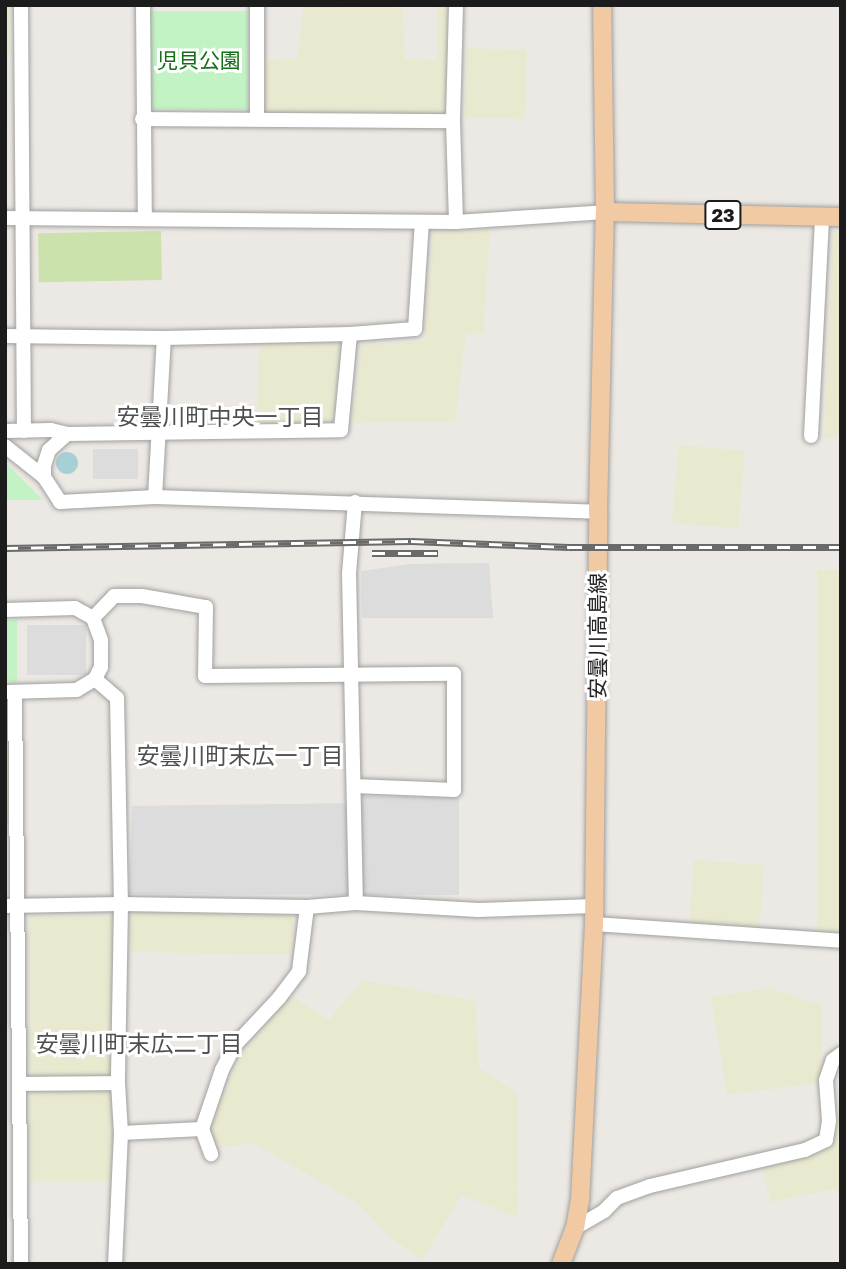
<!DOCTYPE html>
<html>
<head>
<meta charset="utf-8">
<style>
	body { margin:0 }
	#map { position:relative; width:846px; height:1269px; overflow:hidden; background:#ece8e3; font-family:"Golos Text","Noto Sans JP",sans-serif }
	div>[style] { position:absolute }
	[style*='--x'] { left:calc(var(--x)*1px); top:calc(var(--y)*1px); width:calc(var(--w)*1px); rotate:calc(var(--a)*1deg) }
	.farmland>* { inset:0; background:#e9e9d0; transform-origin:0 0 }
	.grass>* { inset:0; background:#cbe2ad; transform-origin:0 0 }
	.park>* { inset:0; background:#c3f3c4; transform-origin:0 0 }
	.parking>* { inset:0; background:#dcdcdc; transform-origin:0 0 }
	.water>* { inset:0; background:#a7cfd6 }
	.round { border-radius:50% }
	.roads { filter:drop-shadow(0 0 2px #a0a0a0) drop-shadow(0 0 2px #a0a0a0) }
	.minor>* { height:14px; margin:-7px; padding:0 7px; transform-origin:7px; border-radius:7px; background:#fff }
	.major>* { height:18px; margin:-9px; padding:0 9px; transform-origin:9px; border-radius:9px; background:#f1caa3 }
	.rail>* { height:7px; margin-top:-3.5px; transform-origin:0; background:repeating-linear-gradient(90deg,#fff 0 13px,#6a6a6a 0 26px); box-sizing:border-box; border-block:2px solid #6a6a6a }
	span { translate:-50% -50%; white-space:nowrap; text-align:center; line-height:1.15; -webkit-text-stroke:6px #fff; paint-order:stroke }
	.shield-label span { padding:2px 5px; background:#fff; border:2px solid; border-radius:5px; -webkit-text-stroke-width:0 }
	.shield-label { font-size:19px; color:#1c1c1c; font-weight:700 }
	.park-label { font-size:21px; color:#176e18 }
	.street-label { font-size:21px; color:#1c1c1c }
	.neighbourhood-label { font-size:23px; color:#4f4f4f }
	.frame { position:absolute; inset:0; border:7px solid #1c1c1c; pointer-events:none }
</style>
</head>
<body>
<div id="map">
	<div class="farmland">
		<i style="clip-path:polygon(5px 5px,12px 5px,11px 54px,5px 54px)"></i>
		<i style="clip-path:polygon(303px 7px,402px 8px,405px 59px,438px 60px,437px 7px,449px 7px,449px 115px,266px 113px,265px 60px,298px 59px)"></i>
		<i style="left:467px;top:48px;width:60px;height:69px;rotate:2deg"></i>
		<i style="clip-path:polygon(490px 230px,483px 333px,466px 333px,455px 421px,351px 423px,361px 345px,424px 341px,433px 231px)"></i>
		<i style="clip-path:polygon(833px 231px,841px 231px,841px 436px,824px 439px)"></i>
		<i style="left:259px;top:342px;width:82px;height:80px;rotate:1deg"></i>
		<i style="left:679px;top:445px;width:66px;height:78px;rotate:5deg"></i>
		<i style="left:817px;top:570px;width:24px;height:361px"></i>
		<i style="left:694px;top:860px;width:70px;height:67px;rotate:4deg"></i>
		<i style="left:130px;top:912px;width:163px;height:40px;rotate:1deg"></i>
		<i style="left:29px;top:916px;width:85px;height:265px"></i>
		<i style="clip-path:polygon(363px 980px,475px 1001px,479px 1068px,518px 1094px,517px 1217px,461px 1195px,422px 1260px,388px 1235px,358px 1203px,253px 1143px,216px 1148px,209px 1127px,244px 1049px,292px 996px,329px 1020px)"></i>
		<i style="clip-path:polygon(768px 988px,822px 1006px,821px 1083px,727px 1094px,711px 997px)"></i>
		<i style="clip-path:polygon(841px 1113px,841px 1194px,834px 1189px,771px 1202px,762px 1170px,833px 1145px,837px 1114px)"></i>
	</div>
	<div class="grass">
		<i style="left:161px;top:231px;width:49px;height:123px;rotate:89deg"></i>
		<i style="clip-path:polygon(5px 740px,10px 740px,11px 823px,5px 823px)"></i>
	</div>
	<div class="park">
		<i style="left:248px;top:11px;width:98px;height:98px;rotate:90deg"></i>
		<i style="clip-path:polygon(5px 462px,43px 500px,5px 500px)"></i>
		<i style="left:5px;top:620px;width:12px;height:62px"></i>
	</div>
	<div class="parking">
		<i style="left:93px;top:449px;width:45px;height:30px"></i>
		<i style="clip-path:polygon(489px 563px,493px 618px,362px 618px,361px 571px,411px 564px)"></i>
		<i style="left:27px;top:625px;width:59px;height:50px"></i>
		<i style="clip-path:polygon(359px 796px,459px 798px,459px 895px,129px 894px,132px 806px,360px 803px)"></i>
	</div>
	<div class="water">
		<i class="round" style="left:56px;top:452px;width:22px;height:22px"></i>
	</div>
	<div class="roads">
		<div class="minor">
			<i style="--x:21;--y:5;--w:426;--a:89.6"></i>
			<i style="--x:143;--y:5;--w:213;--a:89.5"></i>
			<i style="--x:456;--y:5;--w:116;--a:91.5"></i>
			<i style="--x:453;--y:121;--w:101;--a:88.3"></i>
			<i style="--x:257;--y:118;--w:113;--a:-90"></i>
			<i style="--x:142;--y:119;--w:311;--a:0.4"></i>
			<i style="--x:5;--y:218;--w:451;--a:0.5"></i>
			<i style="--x:456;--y:222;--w:149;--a:-3.8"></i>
			<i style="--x:5;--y:336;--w:159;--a:0.7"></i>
			<i style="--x:164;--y:338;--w:186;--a:-1.2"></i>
			<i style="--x:350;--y:334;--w:65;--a:-4.4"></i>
			<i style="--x:415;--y:329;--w:107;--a:-86.3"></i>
			<i style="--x:5;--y:431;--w:46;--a:-1.2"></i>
			<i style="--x:51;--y:430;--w:16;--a:14"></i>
			<i style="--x:67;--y:434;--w:274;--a:-0.8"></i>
			<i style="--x:341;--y:430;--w:96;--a:-84.6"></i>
			<i style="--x:67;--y:434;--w:24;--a:138"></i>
			<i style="--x:49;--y:450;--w:16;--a:108"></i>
			<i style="--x:44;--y:465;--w:12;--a:90"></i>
			<i style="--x:44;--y:477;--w:30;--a:57"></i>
			<i style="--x:60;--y:502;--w:95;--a:-3"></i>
			<i style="--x:155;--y:497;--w:443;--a:1.9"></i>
			<i style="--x:811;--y:436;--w:220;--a:-87.1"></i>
			<i style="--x:5;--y:446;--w:50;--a:38.5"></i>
			<i style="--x:155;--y:497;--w:159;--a:-86.8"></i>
			<i style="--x:355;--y:502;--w:71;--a:94.8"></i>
			<i style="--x:349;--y:573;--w:330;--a:88.8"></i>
			<i style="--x:5;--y:610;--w:70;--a:-1.6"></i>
			<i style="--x:75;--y:608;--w:21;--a:29"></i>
			<i style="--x:93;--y:618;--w:23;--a:70"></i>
			<i style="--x:101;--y:640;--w:27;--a:90"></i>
			<i style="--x:101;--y:667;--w:13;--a:117"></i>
			<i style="--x:95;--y:679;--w:21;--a:149"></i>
			<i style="--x:77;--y:690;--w:70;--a:178.4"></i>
			<i style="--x:93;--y:618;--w:30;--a:-46"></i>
			<i style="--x:114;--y:596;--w:28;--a:0"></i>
			<i style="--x:142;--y:596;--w:65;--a:9.8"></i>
			<i style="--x:206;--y:607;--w:69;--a:90.8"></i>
			<i style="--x:205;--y:676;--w:249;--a:-0.5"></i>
			<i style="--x:454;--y:674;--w:116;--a:90"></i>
			<i style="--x:454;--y:790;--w:100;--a:-177.7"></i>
			<i style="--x:95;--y:679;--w:29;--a:41"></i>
			<i style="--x:117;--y:698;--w:206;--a:88.9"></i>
			<i style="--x:121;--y:904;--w:179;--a:91"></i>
			<i style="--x:118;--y:1083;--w:50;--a:86.6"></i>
			<i style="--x:121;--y:1133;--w:131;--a:92.6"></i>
			<i style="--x:15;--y:692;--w:572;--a:89.4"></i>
			<i style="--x:5;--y:906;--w:116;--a:-1"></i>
			<i style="--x:121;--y:904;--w:186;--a:0.9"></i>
			<i style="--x:307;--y:907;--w:49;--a:-4.7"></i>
			<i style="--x:356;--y:903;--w:122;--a:3.3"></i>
			<i style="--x:478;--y:910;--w:116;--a:-2"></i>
			<i style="--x:594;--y:924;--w:248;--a:3.9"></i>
			<i style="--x:20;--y:1084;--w:98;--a:-0.6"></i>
			<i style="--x:202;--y:1129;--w:27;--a:70"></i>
			<i style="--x:121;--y:1133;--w:81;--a:-2.8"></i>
			<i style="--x:202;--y:1129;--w:62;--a:-71.3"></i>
			<i style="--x:222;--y:1070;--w:28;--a:-63"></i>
			<i style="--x:235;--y:1045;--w:64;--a:-46.9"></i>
			<i style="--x:279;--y:998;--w:34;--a:-53"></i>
			<i style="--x:299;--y:971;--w:64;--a:-82.9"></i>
			<i style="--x:575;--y:1228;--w:34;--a:-30"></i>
			<i style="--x:604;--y:1211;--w:18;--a:-45"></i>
			<i style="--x:617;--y:1198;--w:35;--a:-20"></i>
			<i style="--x:650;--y:1186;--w:159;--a:-13.1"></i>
			<i style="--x:805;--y:1150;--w:23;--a:-25"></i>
			<i style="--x:826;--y:1140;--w:19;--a:-81"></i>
			<i style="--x:829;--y:1121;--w:41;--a:-94.2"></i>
			<i style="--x:826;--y:1080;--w:21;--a:-71"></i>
			<i style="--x:833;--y:1060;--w:10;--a:-37"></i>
		</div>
		<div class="major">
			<i style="--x:605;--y:212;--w:236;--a:1.2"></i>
			<i style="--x:561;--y:1264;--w:39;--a:-69"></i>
			<i style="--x:575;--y:1228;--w:27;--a:-80"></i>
			<i style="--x:580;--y:1201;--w:277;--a:-87.1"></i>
			<i style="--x:594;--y:924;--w:412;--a:-89.4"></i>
			<i style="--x:598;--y:512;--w:300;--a:-88.7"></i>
			<i style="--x:605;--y:212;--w:207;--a:-90.8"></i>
		</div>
	</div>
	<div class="rail">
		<i style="--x:5;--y:548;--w:406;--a:-1"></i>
		<i style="--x:411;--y:541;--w:158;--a:2.2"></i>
		<i style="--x:569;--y:547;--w:272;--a:0"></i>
		<i style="--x:372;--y:553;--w:66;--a:0"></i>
	</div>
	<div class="shield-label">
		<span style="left:723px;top:215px">23</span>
	</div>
	<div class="park-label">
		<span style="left:199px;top:60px">児貝公園</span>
	</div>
	<div class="street-label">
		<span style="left:597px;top:636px;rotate:-90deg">安曇川高島線</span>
	</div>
	<div class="neighbourhood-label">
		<span style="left:220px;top:416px">安曇川町中央一丁目</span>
		<span style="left:240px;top:755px">安曇川町末広一丁目</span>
		<span style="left:139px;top:1043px">安曇川町末広二丁目</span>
	</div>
	<div class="frame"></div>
</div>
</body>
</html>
